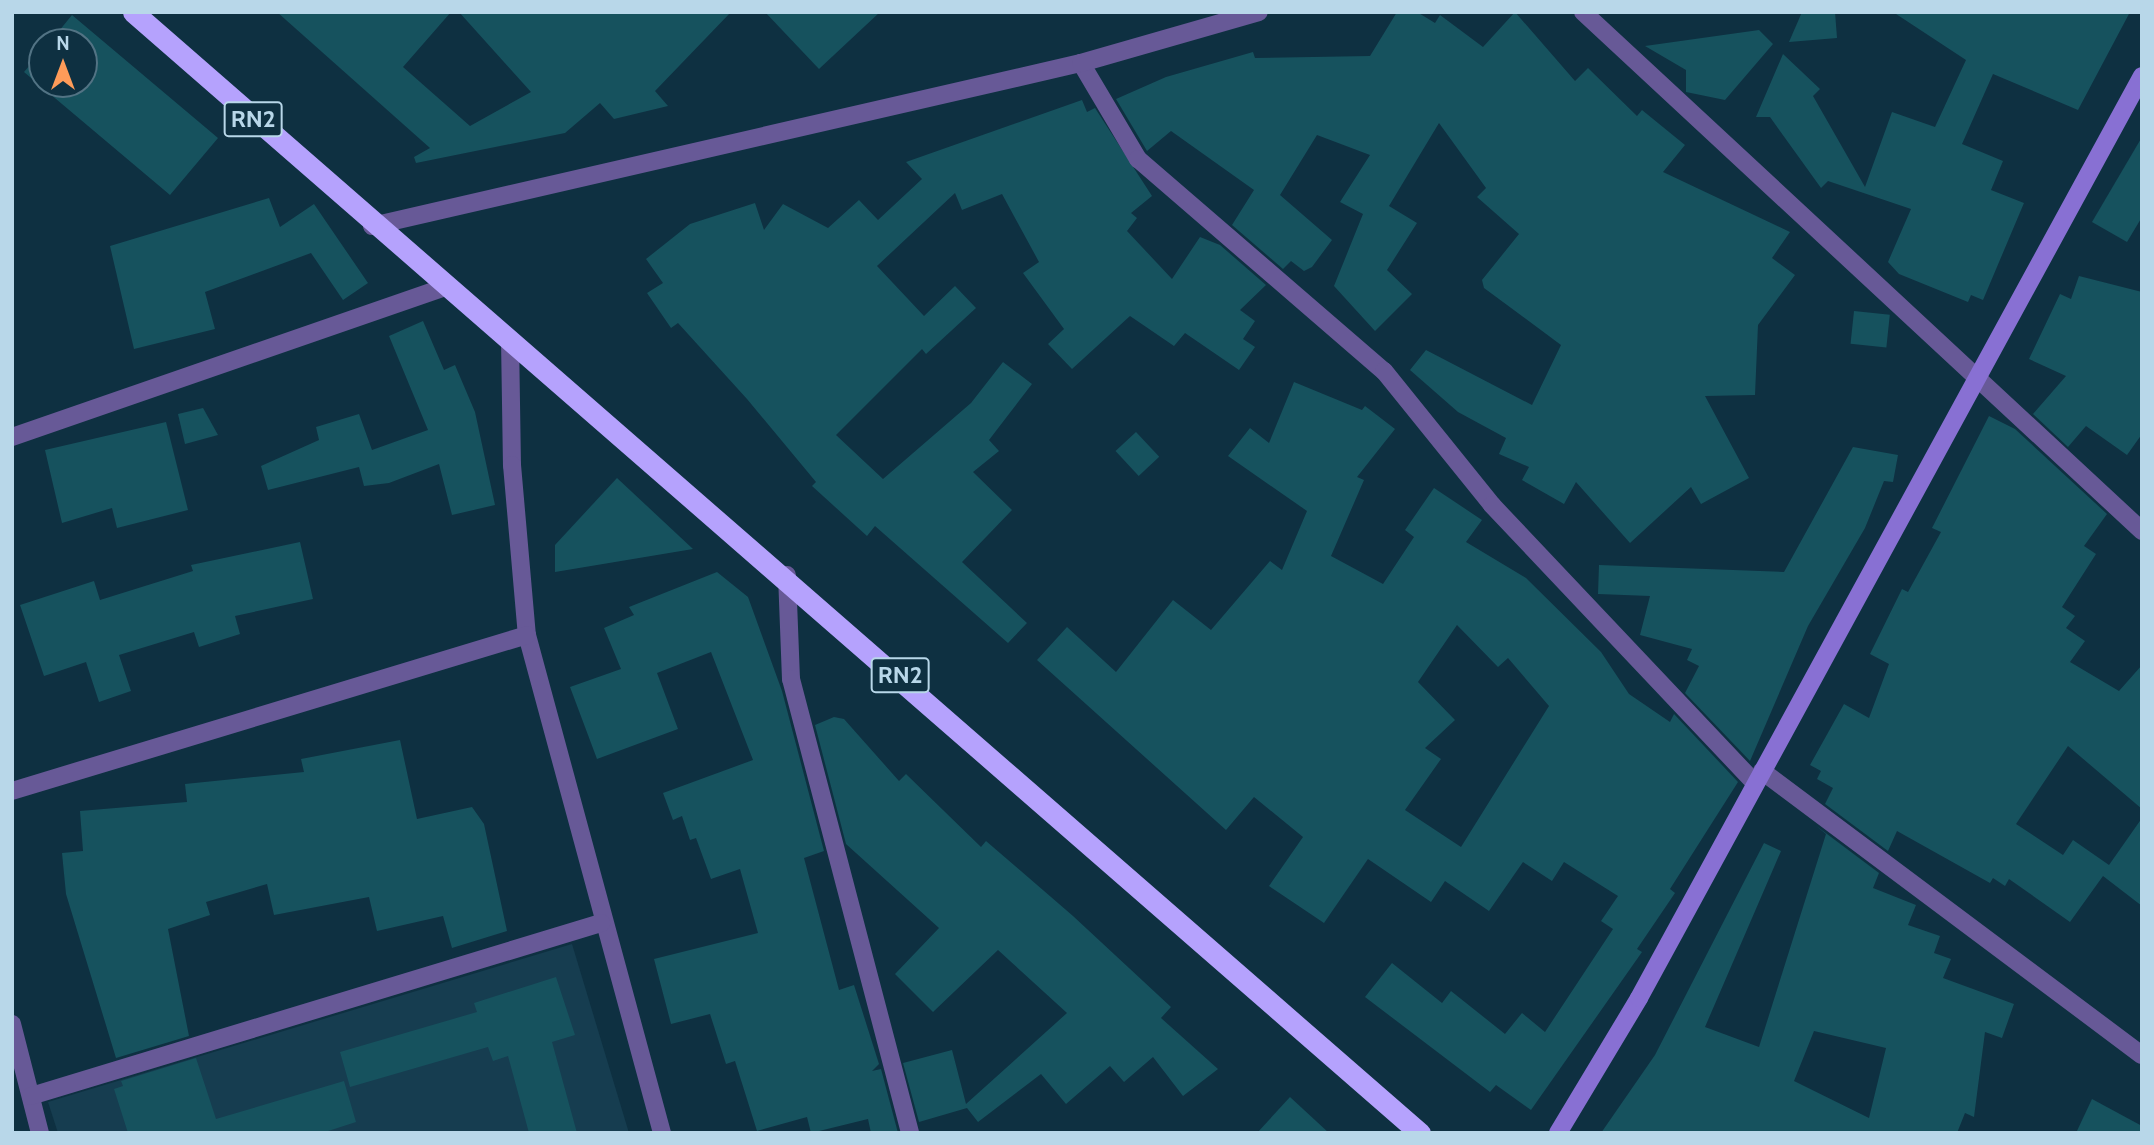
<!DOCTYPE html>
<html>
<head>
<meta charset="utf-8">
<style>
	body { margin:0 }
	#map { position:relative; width:2154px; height:1145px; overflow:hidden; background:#0e3041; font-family:Cabin,sans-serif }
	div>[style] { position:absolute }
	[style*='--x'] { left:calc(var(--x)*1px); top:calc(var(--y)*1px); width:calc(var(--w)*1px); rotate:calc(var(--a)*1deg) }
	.built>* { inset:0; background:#163d50 }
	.building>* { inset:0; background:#16525e; transform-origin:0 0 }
	.street>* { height:18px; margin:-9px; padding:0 9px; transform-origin:9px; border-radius:9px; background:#675997 }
	.secondary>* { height:18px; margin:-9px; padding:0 9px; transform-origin:9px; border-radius:9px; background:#8870d3 }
	.highway>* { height:21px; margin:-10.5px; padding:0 10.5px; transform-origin:10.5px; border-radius:10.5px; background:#b5a2fd }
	span { translate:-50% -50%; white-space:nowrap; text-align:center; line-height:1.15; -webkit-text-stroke:5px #0e3041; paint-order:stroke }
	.shield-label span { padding:2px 5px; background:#0e3041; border:2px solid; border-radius:5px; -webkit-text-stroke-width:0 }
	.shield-label { font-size:24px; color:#b8d7e9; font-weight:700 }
	.frame { position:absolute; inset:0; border:14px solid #b8d7e9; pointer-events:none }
	.north { position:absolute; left:28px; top:28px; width:70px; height:70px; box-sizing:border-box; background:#0e3041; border:2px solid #527384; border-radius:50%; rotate:0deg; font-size:19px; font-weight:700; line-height:28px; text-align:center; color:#b8d7e9 }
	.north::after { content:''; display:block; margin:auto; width:24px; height:32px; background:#fe9b59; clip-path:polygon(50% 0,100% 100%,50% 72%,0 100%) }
</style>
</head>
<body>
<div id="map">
	<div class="built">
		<i style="clip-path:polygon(572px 944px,629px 1133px,58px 1133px,48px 1102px)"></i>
	</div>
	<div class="building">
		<i style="clip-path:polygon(277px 12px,451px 12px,403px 67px,470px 126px,531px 92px,459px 12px,731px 12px,655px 91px,668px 106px,614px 119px,600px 103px,565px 133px,416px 163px,414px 157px,430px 148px)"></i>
		<i style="clip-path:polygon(765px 12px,880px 12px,819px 69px)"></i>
		<i style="clip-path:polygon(1397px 12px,1417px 12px,1435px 23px,1440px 15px,1483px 47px,1515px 12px,1575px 81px,1588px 68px,1637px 116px,1642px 110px,1685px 145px,1663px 172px,1790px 232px,1772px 258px,1795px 275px,1758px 325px,1755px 395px,1705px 396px,1749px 478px,1701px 504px,1691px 487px,1630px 543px,1576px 482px,1564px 504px,1522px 480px,1529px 467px,1499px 454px,1506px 438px,1458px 412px,1410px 370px,1426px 350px,1532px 405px,1561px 345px,1484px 288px,1482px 280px,1519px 234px,1477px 197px,1486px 188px,1439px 123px,1389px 206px,1417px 223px,1387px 270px,1412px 294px,1375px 331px,1334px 286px,1363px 214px,1340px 202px,1370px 155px,1317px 135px,1280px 195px,1332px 240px,1312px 267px,1304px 271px,1291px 261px,1283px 269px,1232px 225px,1254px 190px,1171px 131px,1147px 151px,1116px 99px,1166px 77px,1253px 52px,1255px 58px,1370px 56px)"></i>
		<i style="clip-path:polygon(1802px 12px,1835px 12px,1837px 38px,1789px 42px)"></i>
		<i style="clip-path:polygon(1893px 12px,2130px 12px,2078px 110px,1993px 74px,1962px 144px,2003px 161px,1991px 190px,2024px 203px,1983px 300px,1971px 295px,1968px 302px,1899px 274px,1888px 262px,1911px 209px,1828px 181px,1821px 188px,1770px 117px,1756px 117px,1783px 54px,1820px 89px,1813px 96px,1865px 187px,1892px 112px,1935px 127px,1966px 60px)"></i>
		<i style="clip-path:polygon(72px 15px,218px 138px,170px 195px,24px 72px,42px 51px,42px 84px,84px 84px,84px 42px,50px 42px)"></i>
		<i style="clip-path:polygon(1759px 30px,1773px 44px,1725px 100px,1686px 92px,1686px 70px,1645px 46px)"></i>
		<i style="clip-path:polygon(1082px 100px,1087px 112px,1095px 108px,1152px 196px,1131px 213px,1137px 218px,1127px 231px,1172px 279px,1200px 237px,1220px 245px,1266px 285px,1240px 310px,1255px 321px,1243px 339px,1255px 347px,1239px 370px,1185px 333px,1174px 346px,1130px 316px,1072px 369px,1048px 344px,1064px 329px,1023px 273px,1039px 262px,1002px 194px,962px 210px,955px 193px,877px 266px,924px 316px,955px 286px,976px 308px,926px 354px,922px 349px,836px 435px,883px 479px,971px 403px,1003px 362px,1032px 384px,989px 440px,999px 451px,973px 472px,1012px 510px,962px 562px,1027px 623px,1008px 643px,875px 526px,867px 536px,812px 486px,816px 482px,747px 399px,678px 323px,671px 328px,647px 293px,663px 283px,646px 259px,690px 224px,755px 203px,764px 230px,783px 204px,828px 228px,859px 200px,878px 220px,922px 179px,906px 162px)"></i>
		<i style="clip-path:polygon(2142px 137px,2142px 217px,2127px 242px,2092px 222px)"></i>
		<i style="clip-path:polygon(269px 198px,280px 227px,314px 204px,368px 283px,343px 300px,311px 253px,205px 292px,215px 329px,134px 349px,110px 246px)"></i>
		<i style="clip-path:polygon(2079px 276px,2142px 292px,2142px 434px,2127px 455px,2086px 426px,2068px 447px,2033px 414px,2066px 376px,2029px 359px,2060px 294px,2071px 299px)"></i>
		<i style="left:1854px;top:311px;width:36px;height:33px;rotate:6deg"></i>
		<i style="clip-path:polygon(423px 321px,444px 370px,455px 365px,475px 412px,495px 505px,452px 515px,439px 464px,389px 483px,364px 486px,359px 467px,268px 490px,261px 466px,319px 440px,316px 427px,359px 414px,372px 450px,428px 430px,389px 336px)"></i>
		<i style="clip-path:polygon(evenodd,1294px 382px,1362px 410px,1365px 406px,1395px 429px,1357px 477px,1364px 480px,1331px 556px,1383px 584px,1414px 537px,1405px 530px,1434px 488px,1482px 520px,1466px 542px,1526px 578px,1601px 652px,1629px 694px,1670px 722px,1674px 714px,1738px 782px,1670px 889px,1675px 893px,1637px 949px,1642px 952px,1531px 1110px,1496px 1085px,1490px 1092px,1365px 997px,1392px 963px,1442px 1003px,1451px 991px,1505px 1034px,1522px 1013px,1545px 1032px,1613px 929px,1601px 921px,1618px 896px,1564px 862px,1552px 881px,1523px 862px,1489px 911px,1445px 881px,1431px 902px,1368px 859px,1324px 923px,1269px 886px,1303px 837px,1254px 797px,1226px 830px,1037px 660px,1067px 627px,1116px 672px,1173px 600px,1211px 630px,1270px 561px,1282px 570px,1307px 511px,1228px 456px,1250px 428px,1269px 443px,1294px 382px,1457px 625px,1498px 667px,1508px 658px,1549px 706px,1461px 847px,1405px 810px,1441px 759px,1425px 748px,1455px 720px,1418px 682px,1457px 625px)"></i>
		<i style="clip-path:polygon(203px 408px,218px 435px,185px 444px,178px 414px)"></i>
		<i style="clip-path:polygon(1989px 416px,2015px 429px,2107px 514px,2084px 546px,2096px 554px,2062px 607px,2075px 616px,2066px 628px,2085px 641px,2070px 662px,2119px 691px,2142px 665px,2142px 809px,2068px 746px,2016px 824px,2063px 855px,2073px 840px,2109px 865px,2142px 818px,2142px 906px,2103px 876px,2070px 922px,2009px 879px,2005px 886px,1993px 878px,1990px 883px,1897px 831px,1888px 851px,1825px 804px,1833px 788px,1817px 779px,1821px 771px,1810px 765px,1844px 704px,1869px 718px,1889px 664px,1870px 654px,1902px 589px,1908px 592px,1941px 532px,1932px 528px)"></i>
		<i style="clip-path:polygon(166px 422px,188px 510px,117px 528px,112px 508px,62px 523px,45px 450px)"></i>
		<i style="left:1136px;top:432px;width:34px;height:28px;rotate:47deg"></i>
		<i style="clip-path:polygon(1853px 447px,1898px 455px,1893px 482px,1884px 481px,1865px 528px,1808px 626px,1750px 761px,1685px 693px,1699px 666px,1687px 660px,1692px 649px,1640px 635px,1650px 596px,1598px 594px,1599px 565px,1784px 572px)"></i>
		<i style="clip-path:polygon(617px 478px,693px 549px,555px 572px,555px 545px)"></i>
		<i style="clip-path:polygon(300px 542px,313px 599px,235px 616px,240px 634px,199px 647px,194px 632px,119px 655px,131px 691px,99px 702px,86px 662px,44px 676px,20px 605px,94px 581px,100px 600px,193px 571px,191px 565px)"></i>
		<i style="clip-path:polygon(717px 572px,748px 597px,782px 691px,824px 851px,804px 858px,839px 990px,854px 985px,879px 1064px,872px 1071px,881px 1069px,898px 1133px,871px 1133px,868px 1119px,811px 1133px,807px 1117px,757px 1131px,735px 1061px,726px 1064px,710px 1014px,671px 1024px,654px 959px,758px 933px,740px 869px,711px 879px,696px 838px,690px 840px,682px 816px,673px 820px,663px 793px,753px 760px,711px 652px,657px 673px,678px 729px,597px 759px,570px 687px,621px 669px,604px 628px,634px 615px,629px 607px)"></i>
		<i style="clip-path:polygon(834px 717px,844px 719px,899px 781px,906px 774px,981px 847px,986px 841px,1073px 916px,1171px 1007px,1161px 1018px,1218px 1069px,1183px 1096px,1153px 1057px,1124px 1082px,1110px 1066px,1066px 1104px,1041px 1074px,978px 1122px,967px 1108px,919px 1122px,903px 1063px,952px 1050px,966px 1104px,1067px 1013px,998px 950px,933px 1012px,895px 974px,939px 928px,846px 844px,815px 725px)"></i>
		<i style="clip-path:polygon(400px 740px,417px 819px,472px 807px,484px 824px,507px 931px,452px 948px,443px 916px,377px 931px,369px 897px,274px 915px,267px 884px,206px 902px,210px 915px,168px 929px,189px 1036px,116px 1058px,66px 894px,62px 853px,83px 851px,80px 811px,187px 802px,185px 784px,304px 772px,301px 759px)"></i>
		<i style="clip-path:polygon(evenodd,1815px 825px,1879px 873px,1873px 888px,1916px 905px,1908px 925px,1940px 936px,1934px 953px,1951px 959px,1943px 978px,2014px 1004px,2002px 1038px,1985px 1032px,1974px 1117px,1965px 1113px,1957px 1133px,1601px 1133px,1655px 1055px,1764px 843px,1781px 851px,1705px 1027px,1759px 1047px,1826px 834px,1815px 825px,1814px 1031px,1886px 1048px,1869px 1118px,1794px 1081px,1814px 1031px)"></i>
		<i style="clip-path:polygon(556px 977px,575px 1035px,552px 1042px,577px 1133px,529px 1133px,508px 1056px,493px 1061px,488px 1047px,350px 1087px,340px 1052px,477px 1012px,474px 1003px)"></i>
		<i style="clip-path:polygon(196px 1058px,216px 1119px,344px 1081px,356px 1122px,322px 1133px,128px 1133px,114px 1089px,123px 1086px,121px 1081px)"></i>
		<i style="clip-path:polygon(1290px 1097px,1329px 1133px,1257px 1133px)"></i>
		<i style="clip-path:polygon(2092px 1099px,2142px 1126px,2142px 1133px,2076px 1133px)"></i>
	</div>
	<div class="street">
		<i style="--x:1583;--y:12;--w:763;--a:42.87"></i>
		<i style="--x:1081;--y:63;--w:112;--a:59.3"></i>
		<i style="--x:1138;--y:159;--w:325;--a:40.8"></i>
		<i style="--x:1384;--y:371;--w:172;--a:51.1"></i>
		<i style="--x:1492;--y:505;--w:383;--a:46.6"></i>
		<i style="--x:372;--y:226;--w:727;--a:-12.95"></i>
		<i style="--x:1081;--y:63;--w:185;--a:-16"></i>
		<i style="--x:510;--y:339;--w:126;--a:89.1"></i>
		<i style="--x:512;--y:465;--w:171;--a:85"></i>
		<i style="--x:527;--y:635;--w:516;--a:74.83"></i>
		<i style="--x:12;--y:437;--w:457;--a:-19.1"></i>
		<i style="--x:787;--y:575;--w:104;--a:87.8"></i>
		<i style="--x:791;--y:679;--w:469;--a:75.3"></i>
		<i style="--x:1762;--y:771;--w:474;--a:36.8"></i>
		<i style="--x:12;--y:791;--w:538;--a:-16.85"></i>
		<i style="--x:12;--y:1024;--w:113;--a:75.6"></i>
		<i style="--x:31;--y:1096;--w:596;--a:-16.88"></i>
	</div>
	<div class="secondary">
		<i style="--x:1558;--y:1133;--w:157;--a:-59"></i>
		<i style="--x:1639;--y:998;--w:1050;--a:-61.39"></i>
	</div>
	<div class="highway">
		<i style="--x:133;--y:12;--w:1707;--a:41.06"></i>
	</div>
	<div class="shield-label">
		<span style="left:253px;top:119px">RN2</span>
		<span style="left:900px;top:675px">RN2</span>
	</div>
	<div class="frame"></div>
	<div class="north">N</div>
</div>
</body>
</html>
